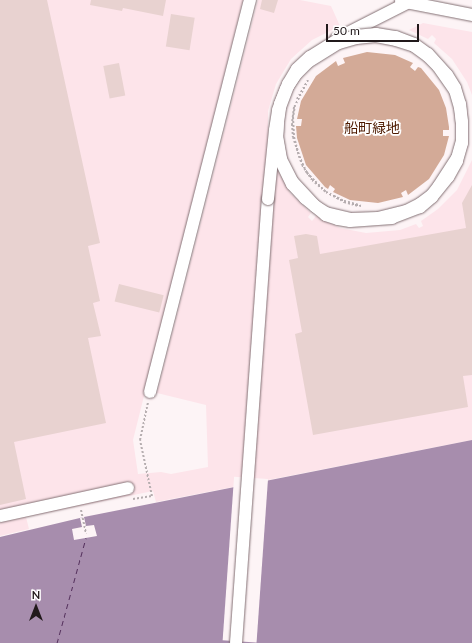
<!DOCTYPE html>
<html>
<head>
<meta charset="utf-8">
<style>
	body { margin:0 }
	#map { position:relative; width:472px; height:643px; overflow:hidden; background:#fdf4f6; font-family:Lato,"Noto Sans JP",sans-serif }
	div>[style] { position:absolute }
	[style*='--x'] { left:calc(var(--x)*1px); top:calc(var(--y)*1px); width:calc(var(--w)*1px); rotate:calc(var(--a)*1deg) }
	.built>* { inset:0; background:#fde4ea }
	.forest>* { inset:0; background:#d3aa97 }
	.water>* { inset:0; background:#a78dad }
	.pier>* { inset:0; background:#fdf4f6; transform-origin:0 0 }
	.ferry>* { height:1px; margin-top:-0.5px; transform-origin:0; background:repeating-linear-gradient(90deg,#55315d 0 5px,transparent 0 9px) }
	.building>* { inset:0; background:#e8d2d0; transform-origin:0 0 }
	.path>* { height:2px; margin-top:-1px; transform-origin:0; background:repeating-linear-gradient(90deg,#b6aeb0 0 2px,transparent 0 4px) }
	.roads { filter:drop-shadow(0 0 1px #837074) drop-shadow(0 0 1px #837074) }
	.minor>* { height:12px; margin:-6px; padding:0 6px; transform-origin:6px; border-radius:6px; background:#fff }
	.bridges { filter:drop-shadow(0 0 1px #837074) drop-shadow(0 0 1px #837074) }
	.minor-bridge>* { height:12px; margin:-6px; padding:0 6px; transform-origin:6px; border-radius:6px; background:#fff }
	span { translate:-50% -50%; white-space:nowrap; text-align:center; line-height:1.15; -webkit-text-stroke:3.5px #fff; paint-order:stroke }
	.park-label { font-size:14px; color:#4d1a00 }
	.north { position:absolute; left:16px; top:587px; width:40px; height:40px; -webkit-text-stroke:3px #fff; paint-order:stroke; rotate:0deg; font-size:11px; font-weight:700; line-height:16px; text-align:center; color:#21191b }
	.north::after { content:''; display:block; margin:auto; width:14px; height:18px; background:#21191b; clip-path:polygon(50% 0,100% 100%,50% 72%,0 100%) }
	.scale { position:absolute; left:326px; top:24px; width:93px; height:18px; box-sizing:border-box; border:2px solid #21191b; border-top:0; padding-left:5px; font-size:12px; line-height:14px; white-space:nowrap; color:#21191b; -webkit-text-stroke:3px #fff; paint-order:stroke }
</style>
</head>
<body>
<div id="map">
	<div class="built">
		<i style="clip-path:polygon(0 0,243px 0,133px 440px,138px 474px,161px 472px,171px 474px,208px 467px,206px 405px,157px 393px,258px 0,300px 0,331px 6px,340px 26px,312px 40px,291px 59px,276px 84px,268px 111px,268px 139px,276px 167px,290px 193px,311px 213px,308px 217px,312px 221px,316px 216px,340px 228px,366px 233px,400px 230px,416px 224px,419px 228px,423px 226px,421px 221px,438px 209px,457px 190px,472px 160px,472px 440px,156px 502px,153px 491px,26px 517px,29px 529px,0 536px)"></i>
		<i style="clip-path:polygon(423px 23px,472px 32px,472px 95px,467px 82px,452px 59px,434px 43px,436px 39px,432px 35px,428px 39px,409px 30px)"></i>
	</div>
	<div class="forest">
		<i style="clip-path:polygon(367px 52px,395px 55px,413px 63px,410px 67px,415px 71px,418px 67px,421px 68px,439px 90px,446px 108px,449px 127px,449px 130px,443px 130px,443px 136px,449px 136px,444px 155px,429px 179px,408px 195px,406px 190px,401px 193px,403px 197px,378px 203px,350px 200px,333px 192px,335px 189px,330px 185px,328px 189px,325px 187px,306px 165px,297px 138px,296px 126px,301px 126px,302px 119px,297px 119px,301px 101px,316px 76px,336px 61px,338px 66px,345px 63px,343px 58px)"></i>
	</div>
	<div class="water">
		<i style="clip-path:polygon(472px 440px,472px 643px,0 643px,0 537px,84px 517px)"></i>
	</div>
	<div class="pier">
		<i style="left:268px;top:479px;width:164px;height:34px;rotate:94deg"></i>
		<i style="clip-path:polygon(84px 517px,86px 526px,94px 525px,97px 536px,74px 540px,72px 529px,82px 527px,80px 518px)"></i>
	</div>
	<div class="ferry">
		<i style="--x:57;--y:643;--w:109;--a:-74.6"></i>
	</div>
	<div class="building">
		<i style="clip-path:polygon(0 0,47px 0,100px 243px,88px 246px,100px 301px,93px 303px,101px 336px,88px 338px,106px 423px,14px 442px,26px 499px,0 505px)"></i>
		<i style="clip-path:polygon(91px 0,166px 0,163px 16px,123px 8px,122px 11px,90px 5px)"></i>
		<i style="clip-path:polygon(262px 0,278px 0,274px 13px,260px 9px)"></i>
		<i style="left:171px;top:14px;width:24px;height:33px;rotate:9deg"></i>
		<i style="left:119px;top:63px;width:33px;height:16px;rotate:79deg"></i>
		<i style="clip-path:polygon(472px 185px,472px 375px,463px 376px,468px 407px,313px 435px,295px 334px,302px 332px,289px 260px,298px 258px,294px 236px,306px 234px,317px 236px,320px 254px,466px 228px,462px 203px)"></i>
		<i style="left:119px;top:284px;width:46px;height:18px;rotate:14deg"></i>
	</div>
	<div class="path">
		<i style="--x:308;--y:80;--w:28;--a:117"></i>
		<i style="--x:295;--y:105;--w:12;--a:99"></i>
		<i style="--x:293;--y:117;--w:20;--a:87"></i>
		<i style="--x:294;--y:137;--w:20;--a:75"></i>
		<i style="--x:299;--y:156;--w:19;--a:65"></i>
		<i style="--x:307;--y:173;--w:27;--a:45"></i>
		<i style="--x:326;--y:192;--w:20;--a:27"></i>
		<i style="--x:344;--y:201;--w:16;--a:15"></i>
		<i style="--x:297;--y:99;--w:20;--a:-60"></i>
		<i style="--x:294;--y:107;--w:17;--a:97"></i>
		<i style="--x:292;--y:124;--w:13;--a:86"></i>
		<i style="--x:293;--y:137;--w:29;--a:72"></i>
		<i style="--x:302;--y:165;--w:18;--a:56"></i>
		<i style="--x:312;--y:180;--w:18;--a:41"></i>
		<i style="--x:326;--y:192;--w:21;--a:29"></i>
		<i style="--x:344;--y:202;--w:15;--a:16"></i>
		<i style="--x:334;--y:196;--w:11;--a:27"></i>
		<i style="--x:344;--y:201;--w:18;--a:16"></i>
		<i style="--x:133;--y:499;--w:19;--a:-9"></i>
		<i style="--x:152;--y:496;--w:57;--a:-102.1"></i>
		<i style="--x:140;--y:440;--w:38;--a:-78"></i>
		<i style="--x:81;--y:510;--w:24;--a:78"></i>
	</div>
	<div class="roads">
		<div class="minor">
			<i style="--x:401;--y:1;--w:72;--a:11.2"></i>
			<i style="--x:336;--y:39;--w:82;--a:-26.9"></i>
			<i style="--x:150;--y:392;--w:405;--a:-75.7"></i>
			<i style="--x:0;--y:516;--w:131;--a:-12.3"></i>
			<i style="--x:236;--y:643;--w:445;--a:-85.9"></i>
		</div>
	</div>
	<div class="bridges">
		<div class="minor-bridge">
			<i style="--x:268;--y:199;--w:69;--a:-84.2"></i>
			<i style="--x:275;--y:130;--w:20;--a:-81"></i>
			<i style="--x:278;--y:110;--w:22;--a:-69"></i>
			<i style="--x:286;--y:89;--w:17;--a:-57"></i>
			<i style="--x:295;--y:75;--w:18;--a:-45"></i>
			<i style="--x:308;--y:62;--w:36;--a:-32"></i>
			<i style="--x:339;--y:43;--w:18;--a:-16"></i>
			<i style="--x:356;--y:38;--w:20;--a:-6"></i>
			<i style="--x:376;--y:36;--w:20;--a:11"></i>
			<i style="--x:396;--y:40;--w:19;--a:18"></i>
			<i style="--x:414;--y:46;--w:17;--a:36"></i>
			<i style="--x:428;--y:56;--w:14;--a:45"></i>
			<i style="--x:438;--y:66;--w:29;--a:55"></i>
			<i style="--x:455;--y:90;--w:18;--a:74"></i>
			<i style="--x:460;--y:107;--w:17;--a:83"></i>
			<i style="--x:462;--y:124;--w:19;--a:90"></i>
			<i style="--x:462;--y:143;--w:19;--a:106"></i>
			<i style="--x:457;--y:161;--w:18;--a:119"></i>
			<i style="--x:448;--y:177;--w:26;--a:129"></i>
			<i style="--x:432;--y:197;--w:16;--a:140"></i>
			<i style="--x:420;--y:207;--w:30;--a:159"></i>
			<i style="--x:392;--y:218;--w:42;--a:175.9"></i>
			<i style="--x:350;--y:221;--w:12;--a:-171"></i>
			<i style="--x:338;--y:219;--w:13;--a:-162"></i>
			<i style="--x:326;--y:215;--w:27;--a:-141"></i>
			<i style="--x:305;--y:198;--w:19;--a:-133"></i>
			<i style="--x:292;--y:184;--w:25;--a:-116"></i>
			<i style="--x:281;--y:161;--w:23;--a:-100"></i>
			<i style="--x:277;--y:138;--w:16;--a:-86"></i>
			<i style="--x:278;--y:122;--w:15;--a:-82"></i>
			<i style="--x:280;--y:107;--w:22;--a:-69"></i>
			<i style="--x:288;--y:86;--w:17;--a:-57"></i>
			<i style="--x:297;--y:72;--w:17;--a:-45"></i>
			<i style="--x:309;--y:60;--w:36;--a:-32"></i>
			<i style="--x:339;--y:41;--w:18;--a:-16"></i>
			<i style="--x:356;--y:36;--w:20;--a:-6"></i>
			<i style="--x:376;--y:34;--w:20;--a:9"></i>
			<i style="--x:396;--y:37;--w:19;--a:21"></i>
			<i style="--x:414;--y:44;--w:17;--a:36"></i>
			<i style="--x:428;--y:54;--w:28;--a:48"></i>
			<i style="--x:447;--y:75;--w:15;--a:58"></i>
			<i style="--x:455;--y:88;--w:17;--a:73"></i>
			<i style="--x:460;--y:104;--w:18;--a:84"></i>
			<i style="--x:462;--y:122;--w:19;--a:90"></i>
			<i style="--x:462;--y:141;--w:18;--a:106"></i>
			<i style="--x:457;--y:158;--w:33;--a:123"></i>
			<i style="--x:439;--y:186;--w:11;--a:128"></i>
			<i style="--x:432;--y:195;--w:15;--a:143"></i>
			<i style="--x:420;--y:204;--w:16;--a:153"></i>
			<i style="--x:406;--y:211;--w:29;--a:166"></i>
			<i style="--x:378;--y:218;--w:27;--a:178"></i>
			<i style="--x:351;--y:219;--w:26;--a:-167"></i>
			<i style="--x:326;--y:213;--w:13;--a:-148"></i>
			<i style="--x:315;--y:206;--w:34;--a:-133"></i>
			<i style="--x:292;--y:181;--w:25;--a:-117"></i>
			<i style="--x:281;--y:159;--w:23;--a:-100"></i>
			<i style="--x:277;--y:136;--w:17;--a:-87"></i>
			<i style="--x:278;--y:119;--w:15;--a:-82"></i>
			<i style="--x:280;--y:104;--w:22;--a:-68"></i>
			<i style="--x:288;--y:84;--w:17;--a:-59"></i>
			<i style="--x:297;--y:69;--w:18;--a:-43"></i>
			<i style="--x:310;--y:57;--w:34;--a:-32"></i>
		</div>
	</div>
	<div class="park-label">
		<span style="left:372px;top:128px">船町緑地</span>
	</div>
	<div class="north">N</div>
	<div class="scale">50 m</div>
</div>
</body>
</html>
